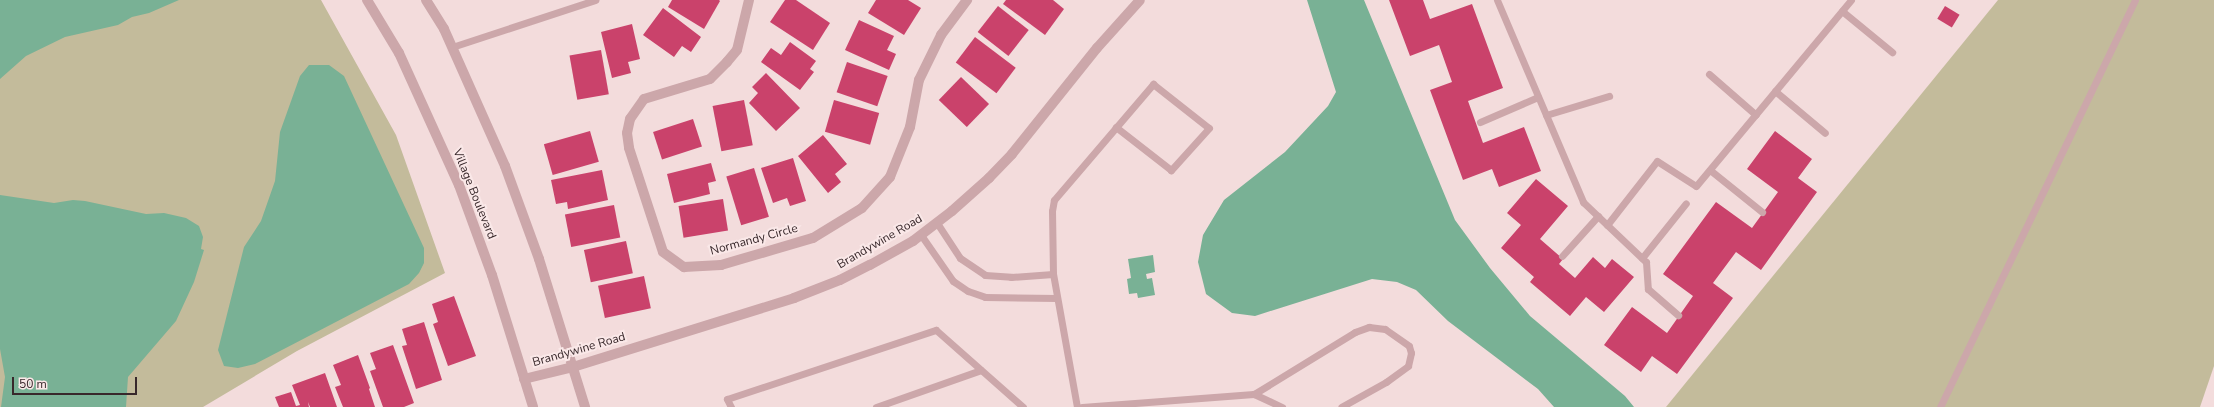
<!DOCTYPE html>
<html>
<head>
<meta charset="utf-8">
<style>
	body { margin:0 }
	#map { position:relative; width:2214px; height:407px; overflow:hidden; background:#f3dcdc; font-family:"Nunito Sans",sans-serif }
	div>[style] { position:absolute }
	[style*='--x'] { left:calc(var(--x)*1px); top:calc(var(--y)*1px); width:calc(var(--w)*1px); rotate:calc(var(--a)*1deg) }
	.green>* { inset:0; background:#c3bb9b }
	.water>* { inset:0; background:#79b195 }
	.building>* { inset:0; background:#ca426b; transform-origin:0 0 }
	.service>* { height:7px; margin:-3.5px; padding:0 3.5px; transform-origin:3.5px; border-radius:3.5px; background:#cca7aa }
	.minor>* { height:10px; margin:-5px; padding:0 5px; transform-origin:5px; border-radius:5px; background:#cca7aa }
	.tertiary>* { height:10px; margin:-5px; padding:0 5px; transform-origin:5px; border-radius:5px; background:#cca7aa }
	span { translate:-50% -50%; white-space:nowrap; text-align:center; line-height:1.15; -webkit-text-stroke:4px #fae8e8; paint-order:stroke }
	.street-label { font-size:12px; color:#38282b }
	.scale { position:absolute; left:12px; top:377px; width:125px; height:18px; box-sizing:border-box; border:2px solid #38282b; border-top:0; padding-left:5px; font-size:12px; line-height:14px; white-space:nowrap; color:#38282b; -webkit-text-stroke:3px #fae8e8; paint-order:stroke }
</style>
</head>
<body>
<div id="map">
	<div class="green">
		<i style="clip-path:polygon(0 0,321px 0,396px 135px,445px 273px,297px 351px,203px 407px,0 407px)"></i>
		<i style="clip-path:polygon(1998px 0,2214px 0,2214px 366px,2200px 407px,1666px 407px)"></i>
	</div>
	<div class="water">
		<i style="clip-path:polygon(0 0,179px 0,149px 13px,132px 17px,118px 25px,65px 37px,26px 56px,0 79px)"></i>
		<i style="clip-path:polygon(1307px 0,1364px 0,1455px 220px,1490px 268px,1530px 316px,1625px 396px,1634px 407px,1554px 407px,1538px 389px,1448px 321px,1416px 290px,1397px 282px,1372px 279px,1255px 316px,1232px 313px,1206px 294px,1198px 262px,1203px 235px,1224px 200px,1285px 152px,1328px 106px,1336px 92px)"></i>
		<i style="clip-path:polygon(309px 65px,329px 65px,344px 76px,424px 248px,424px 263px,419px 273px,409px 284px,255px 364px,238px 368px,224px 366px,218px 350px,244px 247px,261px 221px,275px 181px,280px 132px,300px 76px)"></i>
		<i style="clip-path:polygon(0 195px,54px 203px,73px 200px,85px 201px,146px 214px,164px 213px,186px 218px,199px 226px,203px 237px,201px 249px,204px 250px,194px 282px,176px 321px,128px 377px,126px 407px,1px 407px,5px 377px,0 349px)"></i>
		<i style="clip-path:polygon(1153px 255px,1155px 272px,1146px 274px,1147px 279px,1152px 278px,1155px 295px,1138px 298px,1137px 293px,1129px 294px,1127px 279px,1131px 278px,1128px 259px)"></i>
	</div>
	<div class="building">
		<i style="clip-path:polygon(672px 0,719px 0,720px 1px,704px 29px,668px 7px)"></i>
		<i style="clip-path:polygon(785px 0,796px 0,830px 23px,813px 50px,770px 22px)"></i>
		<i style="clip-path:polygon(876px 0,908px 0,921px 8px,904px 35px,868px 13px)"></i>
		<i style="clip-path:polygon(1006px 0,1053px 0,1064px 9px,1045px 35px,1003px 4px)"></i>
		<i style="clip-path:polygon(1389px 0,1423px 0,1430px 19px,1472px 4px,1503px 88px,1468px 101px,1483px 143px,1524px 127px,1541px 171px,1499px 187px,1492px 169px,1463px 180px,1430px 90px,1452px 82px,1439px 45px,1410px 56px)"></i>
		<i style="left:998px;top:6px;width:39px;height:33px;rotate:38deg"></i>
		<i style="left:1945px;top:6px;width:17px;height:15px;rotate:31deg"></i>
		<i style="clip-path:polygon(663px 8px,701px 37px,691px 52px,682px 46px,674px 57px,643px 35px)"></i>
		<i style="clip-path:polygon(859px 20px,894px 36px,887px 50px,896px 54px,889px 70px,845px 50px)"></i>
		<i style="clip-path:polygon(632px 24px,640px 59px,628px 62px,631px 73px,612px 78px,601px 32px)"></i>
		<i style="left:975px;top:37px;width:51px;height:32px;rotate:37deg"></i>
		<i style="clip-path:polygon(790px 42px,816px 61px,810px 69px,814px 72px,800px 90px,761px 62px,771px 48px,781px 55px)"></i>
		<i style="left:601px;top:50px;width:45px;height:32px;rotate:80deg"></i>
		<i style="left:847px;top:62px;width:43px;height:32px;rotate:19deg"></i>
		<i style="clip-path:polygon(766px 73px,800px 108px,776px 131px,749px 103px,758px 93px,752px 87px)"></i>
		<i style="left:961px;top:77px;width:39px;height:32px;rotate:44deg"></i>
		<i style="left:744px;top:100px;width:46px;height:32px;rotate:79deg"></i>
		<i style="left:834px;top:100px;width:47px;height:33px;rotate:16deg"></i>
		<i style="left:693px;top:119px;width:29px;height:42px;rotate:72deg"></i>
		<i style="left:590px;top:131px;width:32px;height:48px;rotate:74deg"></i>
		<i style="clip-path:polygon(1775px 131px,1812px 159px,1798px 178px,1817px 192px,1761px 270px,1736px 252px,1713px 283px,1733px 298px,1677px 374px,1652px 356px,1641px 372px,1604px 345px,1632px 307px,1667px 333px,1693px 296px,1663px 274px,1716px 202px,1752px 228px,1778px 192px,1747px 169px)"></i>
		<i style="clip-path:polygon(823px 135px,847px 164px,835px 174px,841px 182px,828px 193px,798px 156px)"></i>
		<i style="clip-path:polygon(793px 158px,806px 201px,790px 206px,787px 198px,773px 203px,761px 168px)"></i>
		<i style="clip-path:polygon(711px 163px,716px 181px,708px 183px,710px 194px,674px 203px,667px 174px)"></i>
		<i style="left:754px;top:168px;width:51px;height:29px;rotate:73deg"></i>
		<i style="clip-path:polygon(602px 170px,608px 200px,568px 209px,567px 202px,556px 204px,551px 180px)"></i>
		<i style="clip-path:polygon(1536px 179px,1568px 206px,1540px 239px,1563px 259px,1559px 264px,1575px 278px,1593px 257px,1605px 268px,1612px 259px,1634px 277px,1604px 312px,1586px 297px,1570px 316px,1530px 282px,1534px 277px,1501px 248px,1521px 225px,1507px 213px)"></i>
		<i style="left:723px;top:199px;width:32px;height:45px;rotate:81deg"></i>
		<i style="left:614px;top:205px;width:33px;height:50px;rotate:79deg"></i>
		<i style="left:626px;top:241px;width:33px;height:43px;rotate:78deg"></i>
		<i style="left:644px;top:276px;width:33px;height:47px;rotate:78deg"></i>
		<i style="clip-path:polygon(454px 296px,476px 356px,448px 366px,433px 324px,438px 322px,432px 304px)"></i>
		<i style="clip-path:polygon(424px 322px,442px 380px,416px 389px,402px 346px,407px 345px,402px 329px)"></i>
		<i style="clip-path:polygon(393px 345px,414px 403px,404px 407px,383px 407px,370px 371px,376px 369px,370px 353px)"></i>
		<i style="clip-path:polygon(358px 355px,370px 388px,369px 389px,375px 407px,343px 407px,335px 387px,341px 385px,333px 365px)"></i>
		<i style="clip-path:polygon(325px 373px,337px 407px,310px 407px,308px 402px,309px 407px,279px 407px,275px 397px,291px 392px,296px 406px,300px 405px,292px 385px)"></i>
	</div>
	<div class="service">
		<i style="--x:1497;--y:0;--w:220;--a:66.9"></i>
		<i style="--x:1583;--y:202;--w:87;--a:43.6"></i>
		<i style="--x:1646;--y:262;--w:27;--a:86"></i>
		<i style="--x:1648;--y:289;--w:40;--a:41"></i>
		<i style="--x:1842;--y:11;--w:65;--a:39.4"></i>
		<i style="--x:452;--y:47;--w:151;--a:-18.2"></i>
		<i style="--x:1709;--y:74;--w:62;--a:41.1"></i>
		<i style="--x:1775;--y:91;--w:65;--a:40"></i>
		<i style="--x:1546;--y:115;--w:66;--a:-16.8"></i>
		<i style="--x:1480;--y:122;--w:63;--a:-23.3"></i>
		<i style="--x:1710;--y:170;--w:67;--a:38.9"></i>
		<i style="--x:937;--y:223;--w:42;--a:56.7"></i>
		<i style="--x:960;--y:258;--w:30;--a:34"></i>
		<i style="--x:985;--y:275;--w:26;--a:4"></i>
		<i style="--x:1011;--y:277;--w:42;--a:-4.1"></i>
		<i style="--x:1607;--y:225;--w:81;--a:-52"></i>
		<i style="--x:1657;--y:161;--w:46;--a:32.7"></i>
		<i style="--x:1696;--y:186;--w:242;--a:-50.2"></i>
		<i style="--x:921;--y:235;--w:56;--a:55.2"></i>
		<i style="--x:953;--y:281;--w:18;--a:34"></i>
		<i style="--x:968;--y:291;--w:18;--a:19"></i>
		<i style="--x:985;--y:297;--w:72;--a:0.8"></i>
		<i style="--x:1562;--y:256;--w:54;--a:-48"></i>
		<i style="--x:1642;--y:258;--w:70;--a:-51.3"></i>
		<i style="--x:1254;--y:394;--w:31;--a:25"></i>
		<i style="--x:731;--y:407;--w:9;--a:-117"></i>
		<i style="--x:727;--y:399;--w:220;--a:-18.3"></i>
		<i style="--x:936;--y:330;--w:116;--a:41.5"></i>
		<i style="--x:876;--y:407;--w:111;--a:-19.4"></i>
		<i style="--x:1077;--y:407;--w:135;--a:-100.2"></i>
		<i style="--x:1053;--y:274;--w:63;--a:-90.9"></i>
		<i style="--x:1052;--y:211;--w:11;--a:-80"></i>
		<i style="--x:1054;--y:200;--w:153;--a:-49.5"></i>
		<i style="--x:1153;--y:84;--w:71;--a:38.2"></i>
		<i style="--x:1209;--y:128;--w:57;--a:132.1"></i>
		<i style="--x:1171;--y:170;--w:70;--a:-142"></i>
		<i style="--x:1082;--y:407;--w:172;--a:-4.3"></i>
		<i style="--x:1254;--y:394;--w:119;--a:-31.5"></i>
		<i style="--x:1355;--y:332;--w:15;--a:-20"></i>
		<i style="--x:1369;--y:327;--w:16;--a:7"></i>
		<i style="--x:1385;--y:329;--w:29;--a:35"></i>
		<i style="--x:1409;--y:346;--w:7;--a:74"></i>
		<i style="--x:1411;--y:353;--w:13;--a:103"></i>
		<i style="--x:1408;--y:366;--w:27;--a:144"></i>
		<i style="--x:1386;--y:382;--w:51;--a:150.9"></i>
		<i style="--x:1940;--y:407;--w:451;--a:-64.4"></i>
	</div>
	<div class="minor">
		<i style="--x:749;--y:0;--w:51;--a:103.5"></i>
		<i style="--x:737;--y:50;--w:16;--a:130"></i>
		<i style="--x:727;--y:62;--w:24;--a:135"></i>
		<i style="--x:710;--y:79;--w:69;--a:163.1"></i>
		<i style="--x:644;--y:99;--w:24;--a:125"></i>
		<i style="--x:630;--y:119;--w:14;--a:102"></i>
		<i style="--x:627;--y:133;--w:15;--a:82"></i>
		<i style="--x:629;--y:148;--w:109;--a:71.9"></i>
		<i style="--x:663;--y:252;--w:26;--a:36"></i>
		<i style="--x:684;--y:267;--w:37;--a:-3"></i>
		<i style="--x:721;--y:265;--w:96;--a:-16.4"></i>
		<i style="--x:813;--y:238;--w:57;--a:-31.5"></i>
		<i style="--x:862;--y:208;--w:42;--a:-47.9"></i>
		<i style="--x:890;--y:177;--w:54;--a:-68.2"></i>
		<i style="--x:910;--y:127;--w:48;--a:-79.2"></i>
		<i style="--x:919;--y:80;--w:50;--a:-63.9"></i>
		<i style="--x:941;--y:35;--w:44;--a:-53.4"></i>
		<i style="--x:524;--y:379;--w:50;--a:-13.8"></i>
		<i style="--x:573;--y:367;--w:232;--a:-17.3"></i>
		<i style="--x:794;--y:298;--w:49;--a:-21.4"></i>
		<i style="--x:840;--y:280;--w:34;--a:-27"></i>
		<i style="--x:870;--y:265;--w:49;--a:-29.2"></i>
		<i style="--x:913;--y:241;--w:49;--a:-37.6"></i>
		<i style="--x:952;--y:211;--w:50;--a:-41.7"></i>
		<i style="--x:989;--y:178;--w:33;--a:-46"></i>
		<i style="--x:1012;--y:154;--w:136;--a:-51.3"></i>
		<i style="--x:1097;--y:48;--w:64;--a:-48.1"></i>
	</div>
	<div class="tertiary">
		<i style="--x:367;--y:0;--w:62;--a:58.9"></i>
		<i style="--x:399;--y:53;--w:145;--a:65.6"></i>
		<i style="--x:459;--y:185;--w:96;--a:69.9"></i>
		<i style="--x:492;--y:275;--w:138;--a:72.7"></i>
		<i style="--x:426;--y:0;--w:34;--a:58"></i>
		<i style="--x:444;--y:29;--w:150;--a:66"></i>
		<i style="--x:505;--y:166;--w:99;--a:69.9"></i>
		<i style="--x:539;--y:259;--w:155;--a:72.7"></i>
	</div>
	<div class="street-label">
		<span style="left:474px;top:194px;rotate:68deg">Village Boulevard</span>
		<span style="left:754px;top:240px;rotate:-15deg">Normandy Circle</span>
		<span style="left:880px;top:242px;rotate:-30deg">Brandywine Road</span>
		<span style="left:579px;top:350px;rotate:-16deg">Brandywine Road</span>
	</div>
	<div class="scale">50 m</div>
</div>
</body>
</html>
